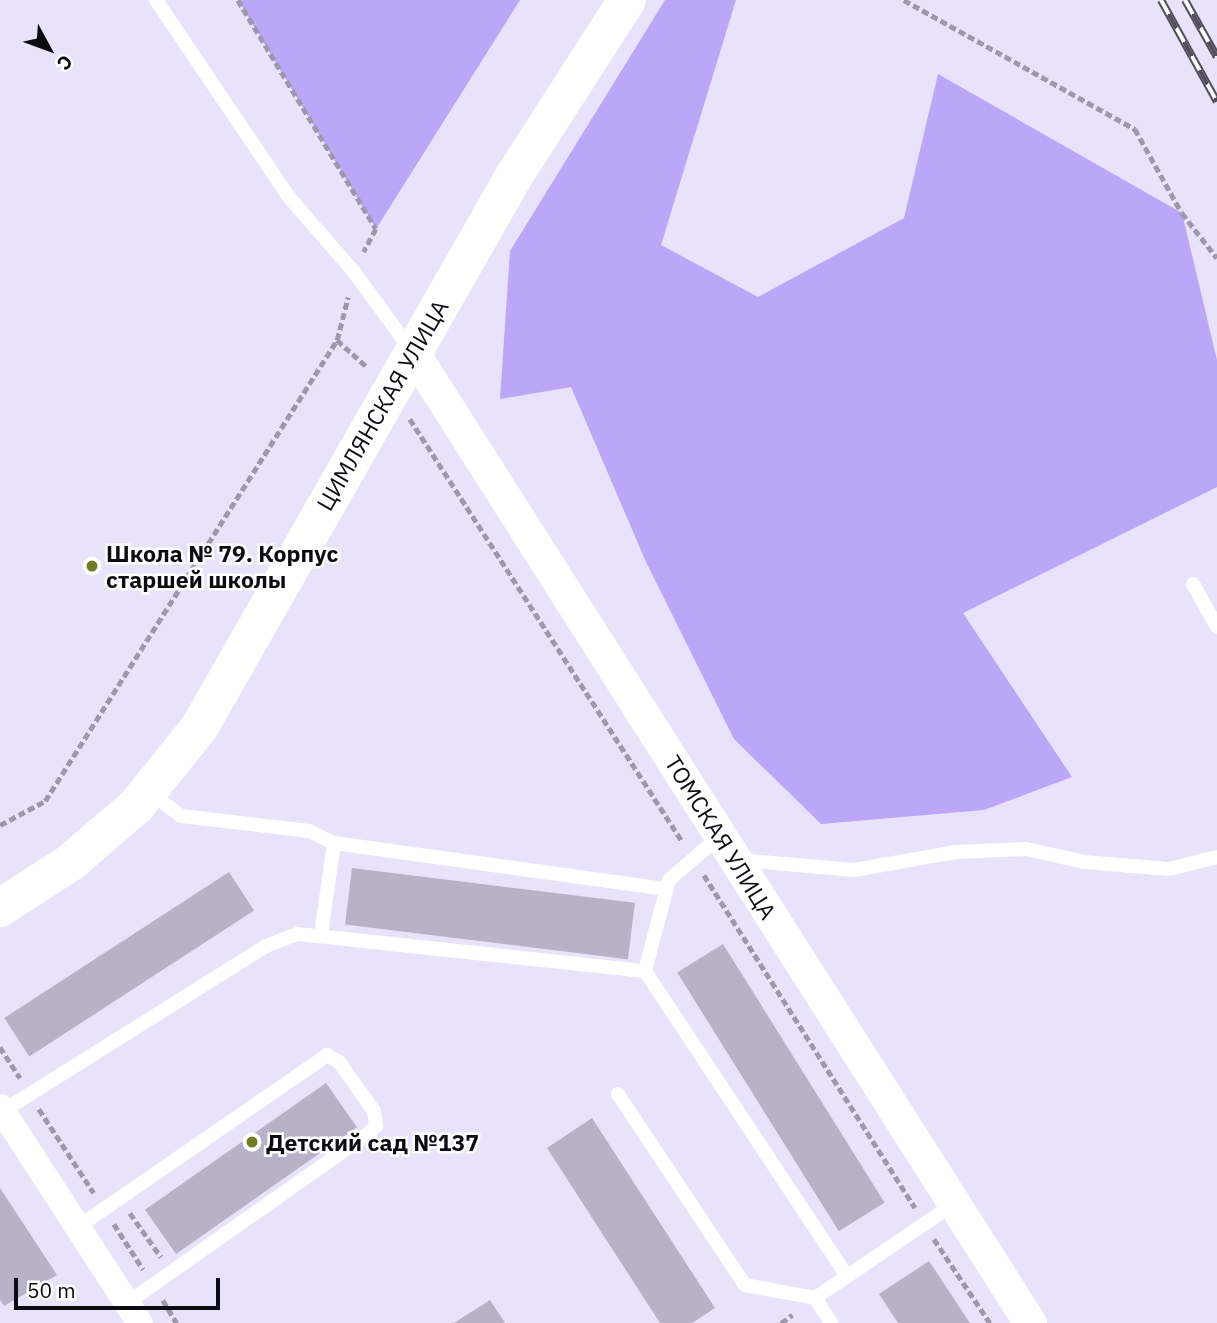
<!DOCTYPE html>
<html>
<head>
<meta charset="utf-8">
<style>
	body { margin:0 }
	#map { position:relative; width:1217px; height:1323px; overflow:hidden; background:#e8e3fa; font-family:"IBM Plex Sans",sans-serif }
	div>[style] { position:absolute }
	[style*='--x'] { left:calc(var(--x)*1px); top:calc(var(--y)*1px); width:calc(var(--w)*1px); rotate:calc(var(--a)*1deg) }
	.forest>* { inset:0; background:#bba6f8 }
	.building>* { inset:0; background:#b7b2c7; transform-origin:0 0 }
	.path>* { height:4.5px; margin-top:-2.25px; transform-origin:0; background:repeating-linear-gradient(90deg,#9d99ab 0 7px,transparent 0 10.5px) }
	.service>* { height:14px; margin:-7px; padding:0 7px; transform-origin:7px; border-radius:7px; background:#fff }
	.minor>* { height:26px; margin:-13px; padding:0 13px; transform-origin:13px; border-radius:13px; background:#fff }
	.tertiary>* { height:33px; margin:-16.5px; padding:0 16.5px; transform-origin:16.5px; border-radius:16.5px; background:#fff }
	.primary>* { height:38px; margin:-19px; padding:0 19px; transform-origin:19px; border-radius:19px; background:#fff }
	.rail>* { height:8px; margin-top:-4px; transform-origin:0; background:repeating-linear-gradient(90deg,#fff 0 16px,#514e5a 0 32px); box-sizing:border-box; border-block:2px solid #514e5a }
	.dots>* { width:19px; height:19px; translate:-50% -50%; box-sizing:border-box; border:4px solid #fff; border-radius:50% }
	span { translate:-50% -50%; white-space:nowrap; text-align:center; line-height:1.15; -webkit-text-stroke:5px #fff; paint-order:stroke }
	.street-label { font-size:23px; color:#0d0b12 }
	.poi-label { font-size:23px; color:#0d0b12; font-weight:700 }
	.left { translate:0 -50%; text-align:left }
	.north { position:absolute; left:14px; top:14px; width:70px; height:70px; -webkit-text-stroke:5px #fff; paint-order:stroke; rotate:131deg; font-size:19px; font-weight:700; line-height:28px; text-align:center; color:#0d0b12 }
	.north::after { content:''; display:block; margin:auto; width:24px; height:32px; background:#0d0b12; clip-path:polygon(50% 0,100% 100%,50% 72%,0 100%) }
	.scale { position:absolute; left:14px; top:1278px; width:206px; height:32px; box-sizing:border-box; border:4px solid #0d0b12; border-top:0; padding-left:9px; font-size:21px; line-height:24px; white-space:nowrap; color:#0d0b12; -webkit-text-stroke:5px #fff; paint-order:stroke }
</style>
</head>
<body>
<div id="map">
	<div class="forest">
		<i style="clip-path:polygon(238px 0,520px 0,376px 229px)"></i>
		<i style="clip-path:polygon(665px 0,736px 0,661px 245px,758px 297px,904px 218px,938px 74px,1182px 213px,1217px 360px,1217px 487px,963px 613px,1072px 777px,984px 810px,821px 824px,734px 739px,646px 562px,571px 387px,500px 399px,510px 251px)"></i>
	</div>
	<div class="building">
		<i style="left:352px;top:868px;width:285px;height:57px;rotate:7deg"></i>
		<i style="left:229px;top:872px;width:46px;height:268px;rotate:57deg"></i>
		<i style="left:723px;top:944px;width:305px;height:54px;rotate:58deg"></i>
		<i style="left:326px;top:1083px;width:54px;height:221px;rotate:55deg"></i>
		<i style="clip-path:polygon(592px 1118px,715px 1308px,692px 1323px,660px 1323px,547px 1148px)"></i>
		<i style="clip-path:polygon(0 1188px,57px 1275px,4px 1306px,0 1300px)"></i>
		<i style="clip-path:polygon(929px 1261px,970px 1323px,898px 1323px,879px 1294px)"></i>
		<i style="clip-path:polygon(490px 1300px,505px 1323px,454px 1323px)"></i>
	</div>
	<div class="path">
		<i style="--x:238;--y:0;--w:267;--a:58.9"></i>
		<i style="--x:376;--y:229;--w:26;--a:118"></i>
		<i style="--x:904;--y:0;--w:265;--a:29.2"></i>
		<i style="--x:1135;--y:129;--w:96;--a:60.8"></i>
		<i style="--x:1182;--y:213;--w:57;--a:52.1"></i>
		<i style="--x:337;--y:340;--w:40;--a:42"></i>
		<i style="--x:410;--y:419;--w:502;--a:57.2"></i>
		<i style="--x:0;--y:825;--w:51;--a:-28.1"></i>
		<i style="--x:45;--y:801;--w:546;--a:-57.65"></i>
		<i style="--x:337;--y:340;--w:44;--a:-75.7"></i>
		<i style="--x:704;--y:875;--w:394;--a:57.6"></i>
		<i style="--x:0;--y:1047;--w:37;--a:57"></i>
		<i style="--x:39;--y:1109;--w:100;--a:56.8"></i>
		<i style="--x:130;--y:1213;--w:54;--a:54.8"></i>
		<i style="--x:114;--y:1224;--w:54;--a:57.2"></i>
		<i style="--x:934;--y:1239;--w:101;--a:56.3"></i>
		<i style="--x:163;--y:1300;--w:27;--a:59"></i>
		<i style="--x:781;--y:1323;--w:14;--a:-36"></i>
	</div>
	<div class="service">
		<i style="--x:156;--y:0;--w:236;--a:56"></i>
		<i style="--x:288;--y:196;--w:101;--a:49"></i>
		<i style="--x:354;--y:272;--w:97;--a:53.8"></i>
		<i style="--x:1193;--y:584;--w:49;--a:60.8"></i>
		<i style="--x:148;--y:791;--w:41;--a:37.1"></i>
		<i style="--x:181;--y:816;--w:129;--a:6.7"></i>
		<i style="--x:309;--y:831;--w:28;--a:26"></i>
		<i style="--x:720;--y:836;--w:67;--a:139.2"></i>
		<i style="--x:669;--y:880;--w:94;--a:104.8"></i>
		<i style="--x:645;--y:971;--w:366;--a:56.5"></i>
		<i style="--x:739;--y:860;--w:115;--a:5"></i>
		<i style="--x:854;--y:870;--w:104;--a:-10"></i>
		<i style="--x:956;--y:852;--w:70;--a:-2.5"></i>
		<i style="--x:1026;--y:849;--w:59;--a:12.6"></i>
		<i style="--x:1084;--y:862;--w:85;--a:4.7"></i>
		<i style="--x:1169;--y:869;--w:49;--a:-14"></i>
		<i style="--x:321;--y:935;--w:93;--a:-82"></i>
		<i style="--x:334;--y:843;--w:334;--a:7.9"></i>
		<i style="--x:618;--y:1094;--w:229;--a:56.4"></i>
		<i style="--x:745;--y:1285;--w:71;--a:10.5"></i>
		<i style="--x:815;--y:1298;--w:168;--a:-34.1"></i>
		<i style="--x:3;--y:1111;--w:310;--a:-32.1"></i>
		<i style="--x:266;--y:946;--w:34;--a:-21"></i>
		<i style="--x:298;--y:934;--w:349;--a:6.1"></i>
		<i style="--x:78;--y:1227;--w:303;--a:-34.6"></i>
		<i style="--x:327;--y:1055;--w:14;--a:30"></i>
		<i style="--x:339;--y:1062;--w:60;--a:54.5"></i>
		<i style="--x:374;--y:1111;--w:15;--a:82"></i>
		<i style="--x:376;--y:1126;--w:10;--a:135"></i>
		<i style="--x:369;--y:1133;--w:296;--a:144.9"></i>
		<i style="--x:815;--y:1298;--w:30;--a:57"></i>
	</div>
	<div class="minor">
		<i style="--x:0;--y:1107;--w:257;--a:57.1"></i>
	</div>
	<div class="tertiary">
		<i style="--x:412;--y:351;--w:1152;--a:57.55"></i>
	</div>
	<div class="primary">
		<i style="--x:0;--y:908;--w:85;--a:-32.9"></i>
		<i style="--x:71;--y:862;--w:86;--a:-40.7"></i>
		<i style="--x:136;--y:806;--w:100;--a:-51.1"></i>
		<i style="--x:199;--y:728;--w:636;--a:-60.29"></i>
		<i style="--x:514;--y:176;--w:209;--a:-57.3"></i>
	</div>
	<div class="rail">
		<i style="--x:1161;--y:0;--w:116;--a:61.2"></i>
		<i style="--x:1185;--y:0;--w:65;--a:60.7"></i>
	</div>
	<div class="dots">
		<i style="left:92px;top:566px;background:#727b26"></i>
		<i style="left:252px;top:1142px;background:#727b26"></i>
	</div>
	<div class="street-label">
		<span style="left:382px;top:405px;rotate:-60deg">ЦИМЛЯНСКАЯ УЛИЦА</span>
		<span style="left:721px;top:837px;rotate:58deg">ТОМСКАЯ УЛИЦА</span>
	</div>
	<div class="poi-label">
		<span class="left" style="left:106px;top:566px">Школа № 79. Корпус<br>старшей школы</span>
		<span class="left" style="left:266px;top:1142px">Детский сад №137</span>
	</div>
	<div class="north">С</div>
	<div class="scale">50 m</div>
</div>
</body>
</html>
